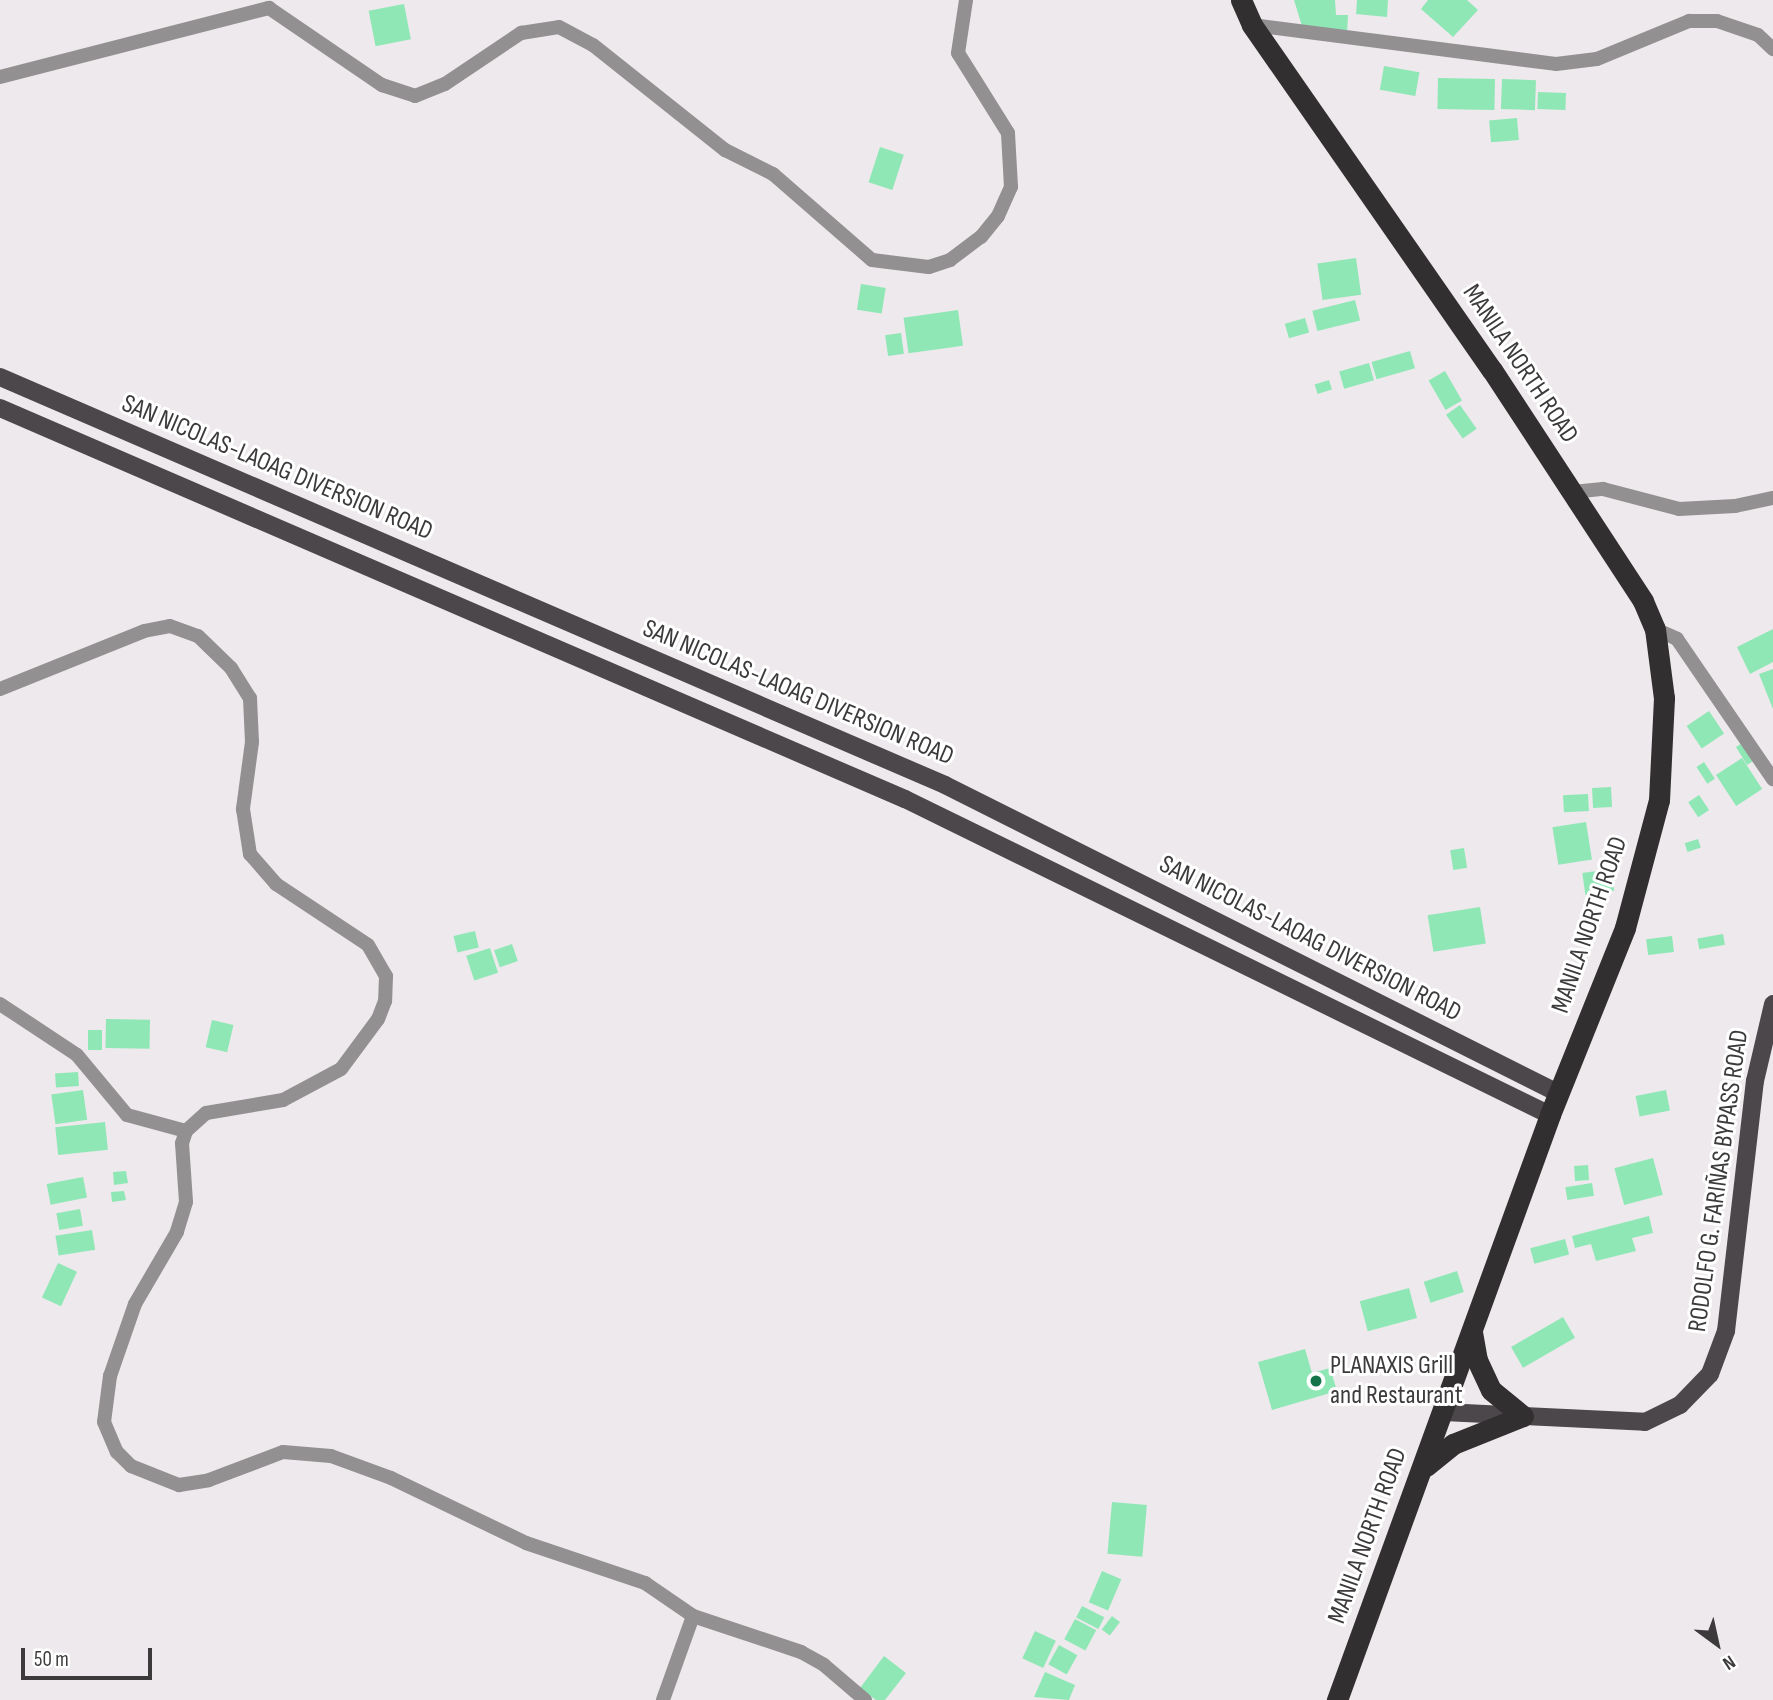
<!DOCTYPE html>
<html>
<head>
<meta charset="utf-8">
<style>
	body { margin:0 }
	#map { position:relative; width:1773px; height:1700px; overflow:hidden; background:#ede9ec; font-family:"Sofia Sans Condensed",sans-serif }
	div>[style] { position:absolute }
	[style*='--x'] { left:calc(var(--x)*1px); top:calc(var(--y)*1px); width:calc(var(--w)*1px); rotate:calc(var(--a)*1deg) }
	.building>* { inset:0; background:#90e7b6; transform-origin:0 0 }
	.street>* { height:14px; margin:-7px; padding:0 7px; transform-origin:7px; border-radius:7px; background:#929091 }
	.primary>* { height:18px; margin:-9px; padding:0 9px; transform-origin:9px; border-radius:9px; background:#4b474a }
	.highway>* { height:21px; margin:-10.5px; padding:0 10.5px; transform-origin:10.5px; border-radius:10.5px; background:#322f31 }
	.dots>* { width:19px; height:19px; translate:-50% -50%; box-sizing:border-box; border:4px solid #fff; border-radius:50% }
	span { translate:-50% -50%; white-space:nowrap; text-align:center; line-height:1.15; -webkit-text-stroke:6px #fff; paint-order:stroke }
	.street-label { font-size:26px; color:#3c3a3b }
	.poi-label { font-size:26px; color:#3c3a3b }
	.left { translate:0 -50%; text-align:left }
	.north { position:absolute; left:1682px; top:1609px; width:70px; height:70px; -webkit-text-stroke:5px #fff; paint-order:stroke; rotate:147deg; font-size:19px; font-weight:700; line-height:28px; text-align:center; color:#3c3a3b }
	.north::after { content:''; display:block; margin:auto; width:24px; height:32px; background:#3c3a3b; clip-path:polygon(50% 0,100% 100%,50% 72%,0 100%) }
	.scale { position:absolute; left:21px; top:1648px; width:131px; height:32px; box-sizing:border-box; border:4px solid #3c3a3b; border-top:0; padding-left:9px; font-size:21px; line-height:24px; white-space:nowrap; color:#3c3a3b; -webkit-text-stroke:5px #fff; paint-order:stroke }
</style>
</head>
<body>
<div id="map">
	<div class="building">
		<i style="clip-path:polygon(1294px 0,1335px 0,1336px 15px,1348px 15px,1347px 35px,1302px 26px)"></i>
		<i style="clip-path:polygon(1357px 0,1388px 0,1387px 17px,1356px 14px)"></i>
		<i style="clip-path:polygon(1428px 0,1467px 0,1478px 10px,1453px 37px,1421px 9px)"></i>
		<i style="left:404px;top:4px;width:36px;height:36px;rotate:79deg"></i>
		<i style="left:1384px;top:66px;width:36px;height:24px;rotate:10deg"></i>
		<i style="left:1438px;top:78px;width:57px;height:31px;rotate:1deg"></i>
		<i style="left:1502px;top:79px;width:34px;height:30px;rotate:2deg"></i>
		<i style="left:1538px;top:92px;width:28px;height:17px;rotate:2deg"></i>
		<i style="left:1517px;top:118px;width:22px;height:28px;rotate:85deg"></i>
		<i style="left:880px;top:147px;width:25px;height:37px;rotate:18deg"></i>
		<i style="left:1356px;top:258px;width:37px;height:39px;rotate:82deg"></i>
		<i style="left:861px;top:284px;width:25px;height:26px;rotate:9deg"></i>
		<i style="left:1355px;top:300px;width:21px;height:44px;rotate:76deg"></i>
		<i style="left:958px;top:310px;width:36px;height:55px;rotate:82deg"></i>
		<i style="left:1305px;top:318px;width:15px;height:21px;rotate:74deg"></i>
		<i style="left:901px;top:333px;width:21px;height:16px;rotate:82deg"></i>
		<i style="left:1410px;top:351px;width:18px;height:40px;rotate:74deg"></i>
		<i style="left:1369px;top:363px;width:18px;height:31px;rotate:74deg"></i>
		<i style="left:1445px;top:371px;width:34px;height:19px;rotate:60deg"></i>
		<i style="left:1329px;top:380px;width:10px;height:15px;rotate:73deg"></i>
		<i style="left:1460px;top:405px;width:29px;height:17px;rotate:55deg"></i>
		<i style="clip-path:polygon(1773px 629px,1773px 662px,1750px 674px,1737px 647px)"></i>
		<i style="clip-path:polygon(1773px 669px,1773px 709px,1759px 674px)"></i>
		<i style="left:1709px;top:711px;width:27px;height:27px;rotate:56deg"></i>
		<i style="clip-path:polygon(1744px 742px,1756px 759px,1747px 765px,1736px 747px)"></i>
		<i style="left:1742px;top:758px;width:37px;height:31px;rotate:57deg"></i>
		<i style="left:1704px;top:762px;width:20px;height:9px;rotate:57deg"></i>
		<i style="left:1611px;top:787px;width:20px;height:19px;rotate:87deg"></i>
		<i style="left:1588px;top:794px;width:17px;height:25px;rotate:87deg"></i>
		<i style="left:1699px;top:795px;width:18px;height:13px;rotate:56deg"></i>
		<i style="left:1586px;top:822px;width:38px;height:34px;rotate:81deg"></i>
		<i style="left:1698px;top:839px;width:9px;height:14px;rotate:72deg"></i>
		<i style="left:1464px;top:848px;width:20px;height:14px;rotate:81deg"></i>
		<i style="left:1611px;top:869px;width:22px;height:29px;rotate:82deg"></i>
		<i style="left:1480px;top:907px;width:37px;height:53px;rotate:81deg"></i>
		<i style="left:475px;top:931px;width:17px;height:22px;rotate:77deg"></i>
		<i style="left:1723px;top:934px;width:11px;height:26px;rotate:80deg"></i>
		<i style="left:1672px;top:936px;width:16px;height:26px;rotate:83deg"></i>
		<i style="left:512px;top:944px;width:18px;height:19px;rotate:71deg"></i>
		<i style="left:490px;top:948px;width:26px;height:25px;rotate:72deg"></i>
		<i style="left:106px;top:1019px;width:44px;height:29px;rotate:1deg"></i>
		<i style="left:212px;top:1020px;width:22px;height:28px;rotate:13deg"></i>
		<i style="left:88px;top:1030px;width:14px;height:20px"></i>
		<i style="left:78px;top:1072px;width:14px;height:23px;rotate:86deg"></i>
		<i style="left:83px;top:1090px;width:30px;height:32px;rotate:82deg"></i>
		<i style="left:1666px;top:1090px;width:21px;height:31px;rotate:79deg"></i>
		<i style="left:105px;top:1122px;width:28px;height:50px;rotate:84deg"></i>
		<i style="left:1653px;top:1158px;width:38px;height:40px;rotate:75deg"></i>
		<i style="left:1588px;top:1165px;width:15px;height:14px;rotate:86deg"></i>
		<i style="clip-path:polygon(126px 1171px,128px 1183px,114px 1185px,113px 1172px)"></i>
		<i style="left:83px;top:1177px;width:21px;height:37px;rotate:79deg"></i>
		<i style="left:1592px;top:1183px;width:13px;height:27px;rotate:81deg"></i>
		<i style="clip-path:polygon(124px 1191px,126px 1200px,112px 1202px,111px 1192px)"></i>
		<i style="left:80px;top:1209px;width:17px;height:24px;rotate:80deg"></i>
		<i style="clip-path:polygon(1649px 1216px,1653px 1233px,1632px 1238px,1636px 1251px,1596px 1261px,1591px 1244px,1575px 1248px,1572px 1236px)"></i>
		<i style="left:92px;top:1230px;width:20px;height:37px;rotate:81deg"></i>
		<i style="left:1565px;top:1239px;width:16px;height:36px;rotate:75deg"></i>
		<i style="left:58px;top:1263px;width:21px;height:38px;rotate:25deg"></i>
		<i style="left:1457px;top:1271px;width:22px;height:35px;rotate:72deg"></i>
		<i style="left:1409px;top:1288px;width:31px;height:51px;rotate:75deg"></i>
		<i style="left:1563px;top:1317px;width:24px;height:60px;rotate:60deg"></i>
		<i style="clip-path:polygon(1305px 1349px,1312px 1373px,1330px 1368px,1337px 1391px,1272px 1410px,1258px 1362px)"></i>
		<i style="left:1112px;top:1502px;width:35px;height:52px;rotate:5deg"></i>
		<i style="left:1102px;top:1571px;width:21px;height:34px;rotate:23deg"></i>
		<i style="left:1082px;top:1606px;width:25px;height:13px;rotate:27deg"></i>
		<i style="left:1112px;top:1616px;width:10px;height:17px;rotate:37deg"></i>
		<i style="left:1075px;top:1619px;width:24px;height:23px;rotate:28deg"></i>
		<i style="left:1035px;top:1631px;width:23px;height:30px;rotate:25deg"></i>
		<i style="left:1059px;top:1645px;width:21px;height:22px;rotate:29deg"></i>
		<i style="clip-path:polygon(884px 1656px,906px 1673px,885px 1700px,876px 1700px,860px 1688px)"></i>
		<i style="clip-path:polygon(1045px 1672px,1075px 1685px,1069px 1700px,1034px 1697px)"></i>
	</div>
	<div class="street">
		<i style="--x:1252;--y:25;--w:306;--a:7.3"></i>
		<i style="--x:1556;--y:64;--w:41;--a:-7"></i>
		<i style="--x:1597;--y:59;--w:100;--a:-22.4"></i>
		<i style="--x:1689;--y:21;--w:28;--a:0"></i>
		<i style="--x:1717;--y:21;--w:43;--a:18.9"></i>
		<i style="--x:1758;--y:35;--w:21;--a:43"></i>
		<i style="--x:0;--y:77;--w:278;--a:-14.4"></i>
		<i style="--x:269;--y:8;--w:137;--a:34.3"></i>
		<i style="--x:382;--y:85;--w:35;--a:18"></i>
		<i style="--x:415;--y:96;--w:32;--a:-22"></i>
		<i style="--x:445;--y:84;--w:92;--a:-33.9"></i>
		<i style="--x:521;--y:33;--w:38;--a:-9"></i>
		<i style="--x:559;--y:27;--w:38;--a:28"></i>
		<i style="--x:593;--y:45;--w:169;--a:38.5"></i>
		<i style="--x:725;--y:150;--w:54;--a:26.6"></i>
		<i style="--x:773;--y:174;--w:131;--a:41"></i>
		<i style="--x:872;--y:260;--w:57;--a:7"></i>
		<i style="--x:929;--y:267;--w:22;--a:-18"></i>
		<i style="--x:950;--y:260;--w:39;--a:-37"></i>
		<i style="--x:981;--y:237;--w:27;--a:-51"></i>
		<i style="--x:998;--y:216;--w:32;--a:-66"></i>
		<i style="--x:1011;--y:187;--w:54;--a:-93.2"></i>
		<i style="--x:1008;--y:133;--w:94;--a:-122"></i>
		<i style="--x:958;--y:53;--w:54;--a:-81.4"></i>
		<i style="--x:1573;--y:492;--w:30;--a:-6"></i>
		<i style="--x:1603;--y:489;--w:79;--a:14.7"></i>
		<i style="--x:1679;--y:509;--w:56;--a:-3.1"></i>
		<i style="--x:1735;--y:506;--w:39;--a:-12"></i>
		<i style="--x:1655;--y:629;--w:24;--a:24"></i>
		<i style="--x:1677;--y:639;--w:170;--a:55.6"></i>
		<i style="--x:0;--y:689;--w:155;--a:-21.9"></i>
		<i style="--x:144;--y:631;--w:26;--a:-11"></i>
		<i style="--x:170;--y:626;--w:30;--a:20"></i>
		<i style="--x:198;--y:636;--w:46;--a:44.1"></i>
		<i style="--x:231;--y:668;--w:36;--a:58"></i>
		<i style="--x:250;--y:698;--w:44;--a:87.4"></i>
		<i style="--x:252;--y:742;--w:68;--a:97.7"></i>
		<i style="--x:243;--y:809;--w:46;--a:81.2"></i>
		<i style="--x:250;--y:854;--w:40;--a:49"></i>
		<i style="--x:276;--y:884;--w:110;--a:33.5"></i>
		<i style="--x:368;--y:945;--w:36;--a:60"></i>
		<i style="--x:386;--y:976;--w:25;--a:92"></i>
		<i style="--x:385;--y:1001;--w:19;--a:111"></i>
		<i style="--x:378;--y:1019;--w:62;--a:126.5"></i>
		<i style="--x:341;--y:1069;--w:66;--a:151.9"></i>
		<i style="--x:283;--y:1100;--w:78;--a:170.4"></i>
		<i style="--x:206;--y:1113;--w:27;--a:138"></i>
		<i style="--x:186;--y:1131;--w:13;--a:108"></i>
		<i style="--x:182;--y:1143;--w:59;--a:86.1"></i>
		<i style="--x:186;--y:1202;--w:31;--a:107"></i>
		<i style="--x:177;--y:1232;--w:83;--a:120.3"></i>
		<i style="--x:135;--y:1304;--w:76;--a:109.1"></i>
		<i style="--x:110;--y:1376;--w:46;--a:97.4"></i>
		<i style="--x:104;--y:1422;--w:33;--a:67"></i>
		<i style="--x:117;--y:1452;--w:20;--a:45"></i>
		<i style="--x:131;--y:1466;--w:52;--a:21.6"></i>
		<i style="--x:179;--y:1485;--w:30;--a:-9"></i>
		<i style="--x:209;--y:1480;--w:79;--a:-20.7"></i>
		<i style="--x:283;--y:1452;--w:48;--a:4.8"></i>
		<i style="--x:331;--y:1456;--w:64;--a:20.1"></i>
		<i style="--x:391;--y:1478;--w:150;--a:25.7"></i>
		<i style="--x:526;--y:1543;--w:126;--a:18.6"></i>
		<i style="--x:645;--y:1583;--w:58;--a:34.5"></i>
		<i style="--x:693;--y:1616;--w:89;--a:109.7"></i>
		<i style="--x:0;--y:1004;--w:92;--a:33.5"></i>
		<i style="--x:77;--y:1055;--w:78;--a:50.2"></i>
		<i style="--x:127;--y:1115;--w:61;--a:15.2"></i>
		<i style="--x:693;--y:1616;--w:114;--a:18.4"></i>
		<i style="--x:801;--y:1652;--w:26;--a:29"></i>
		<i style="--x:824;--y:1665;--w:54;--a:40.5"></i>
	</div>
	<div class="primary">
		<i style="--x:0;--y:377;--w:1029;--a:23.35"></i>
		<i style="--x:945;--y:785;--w:686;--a:26.68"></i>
		<i style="--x:0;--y:408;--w:986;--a:23.37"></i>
		<i style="--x:905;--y:799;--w:718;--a:26.1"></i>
		<i style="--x:1444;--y:1412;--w:201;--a:2.8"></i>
		<i style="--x:1645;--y:1422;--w:39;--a:-26"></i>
		<i style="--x:1680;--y:1405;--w:43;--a:-45.9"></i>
		<i style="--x:1710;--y:1374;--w:46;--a:-69.6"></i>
		<i style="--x:1726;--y:1331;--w:252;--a:-83.4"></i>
		<i style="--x:1755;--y:1081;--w:79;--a:-76.8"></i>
	</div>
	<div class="highway">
		<i style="--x:1241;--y:0;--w:27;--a:66"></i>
		<i style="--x:1252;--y:25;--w:420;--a:55.2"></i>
		<i style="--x:1492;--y:370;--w:276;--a:56.8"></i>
		<i style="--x:1643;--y:601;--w:30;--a:67"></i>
		<i style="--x:1655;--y:629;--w:70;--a:82.6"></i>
		<i style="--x:1664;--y:698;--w:102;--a:92.8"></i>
		<i style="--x:1659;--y:800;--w:132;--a:104.9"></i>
		<i style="--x:1625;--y:928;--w:201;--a:111.9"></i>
		<i style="--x:1550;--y:1115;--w:623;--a:110.01"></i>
		<i style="--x:1472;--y:1332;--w:28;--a:80"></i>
		<i style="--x:1477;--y:1360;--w:33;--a:65"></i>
		<i style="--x:1491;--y:1390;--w:41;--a:39.1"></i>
		<i style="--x:1426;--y:1466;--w:35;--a:-39"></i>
		<i style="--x:1453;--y:1444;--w:75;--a:-21.8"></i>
	</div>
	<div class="dots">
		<i style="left:1316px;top:1381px;background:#157449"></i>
	</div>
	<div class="street-label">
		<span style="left:1520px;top:364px;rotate:56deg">MANILA NORTH ROAD</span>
		<span style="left:277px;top:468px;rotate:23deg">SAN NICOLAS-LAOAG DIVERSION ROAD</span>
		<span style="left:798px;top:693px;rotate:23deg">SAN NICOLAS-LAOAG DIVERSION ROAD</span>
		<span style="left:1590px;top:925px;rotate:-71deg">MANILA NORTH ROAD</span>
		<span style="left:1310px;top:939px;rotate:27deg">SAN NICOLAS-LAOAG DIVERSION ROAD</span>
		<span style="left:1719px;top:1181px;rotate:-82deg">RODOLFO G. FARIÑAS BYPASS ROAD</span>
		<span style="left:1368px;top:1536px;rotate:-70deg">MANILA NORTH ROAD</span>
	</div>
	<div class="poi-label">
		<span class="left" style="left:1330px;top:1381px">PLANAXIS Grill<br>and Restaurant</span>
	</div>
	<div class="north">N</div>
	<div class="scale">50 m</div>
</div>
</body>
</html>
